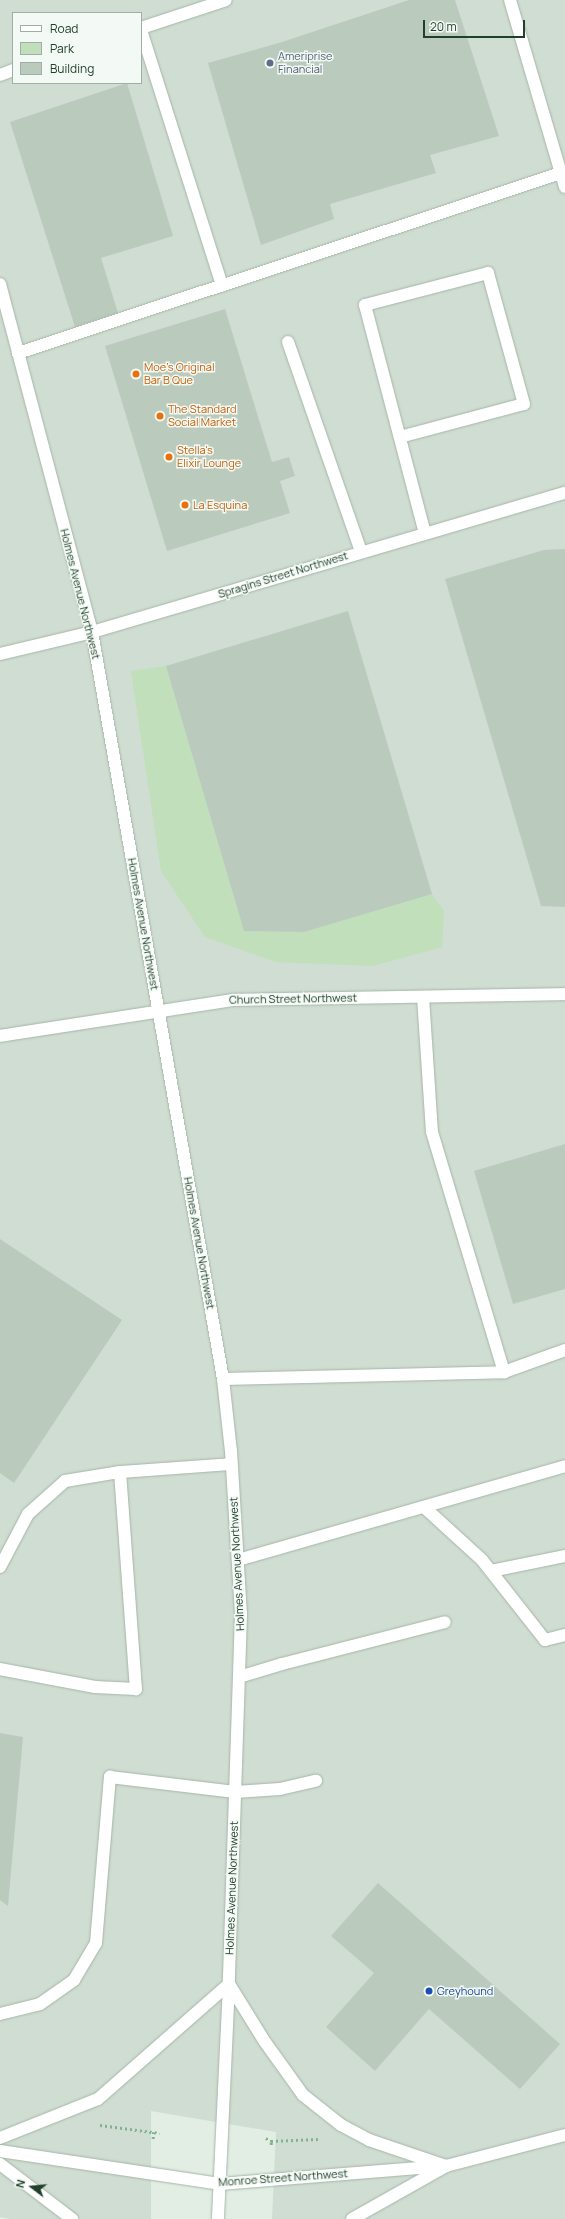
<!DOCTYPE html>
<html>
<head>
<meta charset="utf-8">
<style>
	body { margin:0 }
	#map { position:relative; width:565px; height:2219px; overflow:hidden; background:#e2ede4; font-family:Manrope,sans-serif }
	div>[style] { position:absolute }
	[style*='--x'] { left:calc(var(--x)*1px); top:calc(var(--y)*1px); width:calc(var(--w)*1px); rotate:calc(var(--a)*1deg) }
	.built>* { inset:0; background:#d0ddd2 }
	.green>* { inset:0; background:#c0dfba }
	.building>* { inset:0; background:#bacbbd }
	.path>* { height:2.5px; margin-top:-1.25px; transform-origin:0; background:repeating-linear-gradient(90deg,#81b28e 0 2px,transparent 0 5px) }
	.roads { filter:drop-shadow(0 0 1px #a4b6a8) drop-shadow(0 0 1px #a4b6a8) }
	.service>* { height:12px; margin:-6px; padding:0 6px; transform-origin:6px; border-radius:6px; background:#fff }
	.minor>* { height:12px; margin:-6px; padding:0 6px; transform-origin:6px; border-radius:6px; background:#fff }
	.tertiary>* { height:12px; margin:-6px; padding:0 6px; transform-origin:6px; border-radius:6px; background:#fff }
	.secondary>* { height:12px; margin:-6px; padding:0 6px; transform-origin:6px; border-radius:6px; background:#fff }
	.dots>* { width:11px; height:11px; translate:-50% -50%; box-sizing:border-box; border:2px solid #f3f9f4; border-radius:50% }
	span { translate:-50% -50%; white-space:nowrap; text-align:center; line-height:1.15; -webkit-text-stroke:3px #f3f9f4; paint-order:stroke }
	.service-label { font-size:11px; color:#4e5e75 }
	.left { translate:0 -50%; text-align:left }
	.food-label { font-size:11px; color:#c56008 }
	.street-label { font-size:11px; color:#21402a }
	.transit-label { font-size:11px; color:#164399 }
	.legend { position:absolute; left:12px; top:12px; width:130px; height:72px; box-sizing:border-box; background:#f3f9f4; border:1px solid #9fafa3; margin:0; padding:5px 7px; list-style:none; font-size:12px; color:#21402a }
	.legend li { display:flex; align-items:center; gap:8px; height:20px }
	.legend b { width:20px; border:1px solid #9fafa3 }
	.north { position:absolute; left:12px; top:2167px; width:40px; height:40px; -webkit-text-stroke:3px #f3f9f4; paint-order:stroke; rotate:286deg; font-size:11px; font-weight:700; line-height:16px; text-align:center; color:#21402a }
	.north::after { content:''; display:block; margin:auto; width:14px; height:18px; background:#21402a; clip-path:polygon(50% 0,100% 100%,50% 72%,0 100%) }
	.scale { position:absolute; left:423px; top:20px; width:102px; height:18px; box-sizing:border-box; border:2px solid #21402a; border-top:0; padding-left:5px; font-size:12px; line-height:14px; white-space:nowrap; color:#21402a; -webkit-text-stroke:3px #f3f9f4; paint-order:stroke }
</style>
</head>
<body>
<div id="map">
	<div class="built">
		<i style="clip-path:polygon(evenodd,0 0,565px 0,565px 2219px,272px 2219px,276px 2132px,151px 2111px,151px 2219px,10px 2219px,0 2217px,0 0,13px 13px,141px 13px,141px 83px,13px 83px,13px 13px)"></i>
	</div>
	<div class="green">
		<i style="clip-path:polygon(166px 666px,244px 931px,304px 932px,432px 894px,444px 911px,442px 947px,373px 966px,276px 962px,205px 937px,161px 871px,131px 671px)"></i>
	</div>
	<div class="building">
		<i style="clip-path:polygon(409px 0,455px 0,499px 136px,430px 155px,436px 173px,330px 204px,334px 219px,261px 245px,208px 63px,282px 42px)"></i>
		<i style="clip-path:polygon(127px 83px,173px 236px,101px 258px,118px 313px,75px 327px,10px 122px)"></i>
		<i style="clip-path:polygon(225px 309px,272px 462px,289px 457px,295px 476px,280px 481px,290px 513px,167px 551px,105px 346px)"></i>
		<i style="clip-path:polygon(565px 549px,565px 907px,541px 906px,445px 579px,544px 550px)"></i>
		<i style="clip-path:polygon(348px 611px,432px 894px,304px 932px,244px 931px,166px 666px)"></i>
		<i style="clip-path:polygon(565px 1144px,565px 1289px,513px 1304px,474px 1171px)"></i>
		<i style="clip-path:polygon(0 1239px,122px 1320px,14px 1483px,0 1473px)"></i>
		<i style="clip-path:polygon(0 1733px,23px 1737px,8px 1906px,0 1900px)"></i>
		<i style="clip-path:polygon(378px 1883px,560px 2044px,520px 2089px,429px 2009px,375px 2071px,326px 2027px,374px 1973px,331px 1936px)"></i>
	</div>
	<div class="path">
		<i style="--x:100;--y:2125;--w:60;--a:7.7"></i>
		<i style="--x:266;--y:2138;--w:6;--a:31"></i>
		<i style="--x:271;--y:2141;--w:47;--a:-2.4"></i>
		<i style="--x:153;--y:2139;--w:7;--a:-90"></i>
		<i style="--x:271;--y:2145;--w:4;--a:-90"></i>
	</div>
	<div class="roads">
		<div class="service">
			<i style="--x:141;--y:30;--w:268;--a:72.4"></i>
			<i style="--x:288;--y:342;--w:222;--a:70.8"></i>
			<i style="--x:18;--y:353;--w:572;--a:-18.34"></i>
			<i style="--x:400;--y:437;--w:128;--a:-14.9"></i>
			<i style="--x:524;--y:404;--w:136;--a:-105.4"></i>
			<i style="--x:488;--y:273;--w:127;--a:165.4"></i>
			<i style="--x:365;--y:305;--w:236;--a:75.3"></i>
			<i style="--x:423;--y:997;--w:135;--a:86.2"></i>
			<i style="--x:432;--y:1132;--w:251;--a:73.3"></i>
			<i style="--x:223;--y:1379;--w:281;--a:-1.4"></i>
			<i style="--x:504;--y:1372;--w:65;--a:-19.8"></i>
			<i style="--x:120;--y:1472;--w:111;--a:-4.1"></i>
			<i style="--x:424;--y:1507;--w:79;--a:42.4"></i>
			<i style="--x:482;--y:1560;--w:102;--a:51.8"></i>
			<i style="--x:545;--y:1640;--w:21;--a:-14"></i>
			<i style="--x:238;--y:1560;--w:340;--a:-16"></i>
			<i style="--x:0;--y:1567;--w:60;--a:-62.2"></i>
			<i style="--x:28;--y:1514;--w:50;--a:-41.7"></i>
			<i style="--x:65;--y:1481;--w:56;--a:-9.3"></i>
			<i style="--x:120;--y:1472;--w:218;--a:85.8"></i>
			<i style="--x:136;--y:1689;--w:41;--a:-177.2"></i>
			<i style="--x:95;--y:1687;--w:97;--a:-169.3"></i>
			<i style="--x:491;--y:1571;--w:76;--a:-11.5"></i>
			<i style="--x:239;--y:1677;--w:45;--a:-16.8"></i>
			<i style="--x:282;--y:1664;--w:168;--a:-14.4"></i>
			<i style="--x:0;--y:2014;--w:41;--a:-14"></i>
			<i style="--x:40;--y:2004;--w:42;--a:-35.2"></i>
			<i style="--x:74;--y:1980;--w:43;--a:-59.3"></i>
			<i style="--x:96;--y:1943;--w:167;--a:-85.2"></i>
			<i style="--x:110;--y:1777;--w:126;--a:6.8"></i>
			<i style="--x:235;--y:1792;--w:45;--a:-3.8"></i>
			<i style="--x:280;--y:1789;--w:37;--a:-13"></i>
		</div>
		<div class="minor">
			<i style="--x:0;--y:654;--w:95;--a:-13.4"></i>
			<i style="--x:92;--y:632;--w:493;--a:-16.4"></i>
		</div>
		<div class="tertiary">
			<i style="--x:510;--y:0;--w:195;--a:73.6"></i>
			<i style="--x:0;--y:1036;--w:236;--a:-8.8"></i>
			<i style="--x:233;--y:1000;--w:332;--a:-1"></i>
			<i style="--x:0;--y:2151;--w:222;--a:8.5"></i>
			<i style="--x:220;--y:2184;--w:227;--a:-4.6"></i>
			<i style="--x:446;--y:2166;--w:123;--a:-14.6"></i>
		</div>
		<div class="secondary">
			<i style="--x:141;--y:28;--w:89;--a:-18.2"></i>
			<i style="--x:0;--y:75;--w:14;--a:-21"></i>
			<i style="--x:0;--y:284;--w:360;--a:75.2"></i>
			<i style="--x:92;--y:632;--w:758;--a:80.05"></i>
			<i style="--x:223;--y:1379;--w:72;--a:83.7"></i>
			<i style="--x:231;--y:1451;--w:163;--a:86.5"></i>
			<i style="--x:241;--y:1614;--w:370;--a:91.9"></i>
			<i style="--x:229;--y:1984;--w:235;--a:92.7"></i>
			<i style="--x:229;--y:1984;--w:68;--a:58.2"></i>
			<i style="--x:265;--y:2042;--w:65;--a:54.4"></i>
			<i style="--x:303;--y:2095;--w:48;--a:38.3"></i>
			<i style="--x:341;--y:2125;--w:32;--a:28"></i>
			<i style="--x:369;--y:2140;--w:81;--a:18.7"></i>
			<i style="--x:0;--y:2138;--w:105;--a:-21.7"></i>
			<i style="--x:98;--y:2099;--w:174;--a:-41.3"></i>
			<i style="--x:0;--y:2164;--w:91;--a:37.4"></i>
			<i style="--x:352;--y:2219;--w:108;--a:-29.4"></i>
		</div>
	</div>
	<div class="dots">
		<i style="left:270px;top:63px;background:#5c6f8a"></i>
		<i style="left:136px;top:374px;background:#e8710a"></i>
		<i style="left:160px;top:416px;background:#e8710a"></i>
		<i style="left:169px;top:457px;background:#e8710a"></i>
		<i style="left:185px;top:505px;background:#e8710a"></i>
		<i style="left:429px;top:1991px;background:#1a4fb4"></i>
	</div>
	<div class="service-label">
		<span class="left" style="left:278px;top:63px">Ameriprise<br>Financial</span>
	</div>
	<div class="food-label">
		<span class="left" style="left:144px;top:374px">Moe's Original<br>Bar B Que</span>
		<span class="left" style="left:168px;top:416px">The Standard<br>Social Market</span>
		<span class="left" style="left:177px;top:457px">Stella's<br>Elixir Lounge</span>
		<span class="left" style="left:193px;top:505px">La Esquina</span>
	</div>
	<div class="street-label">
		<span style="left:283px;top:575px;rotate:-17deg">Spragins Street Northwest</span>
		<span style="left:80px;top:594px;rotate:76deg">Holmes Avenue Northwest</span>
		<span style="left:143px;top:924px;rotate:80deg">Holmes Avenue Northwest</span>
		<span style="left:293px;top:999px;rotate:-1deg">Church Street Northwest</span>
		<span style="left:199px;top:1243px;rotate:80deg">Holmes Avenue Northwest</span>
		<span style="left:237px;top:1564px;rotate:-93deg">Holmes Avenue Northwest</span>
		<span style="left:232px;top:1888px;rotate:-88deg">Holmes Avenue Northwest</span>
		<span style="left:283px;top:2178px;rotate:-4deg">Monroe Street Northwest</span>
	</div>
	<div class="transit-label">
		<span class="left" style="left:437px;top:1991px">Greyhound</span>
	</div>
	<ul class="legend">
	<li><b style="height:5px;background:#fff"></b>Road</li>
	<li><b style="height:11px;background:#c0dfba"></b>Park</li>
	<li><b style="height:11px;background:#bacbbd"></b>Building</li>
	</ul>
	<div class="north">N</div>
	<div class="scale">20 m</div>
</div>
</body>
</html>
